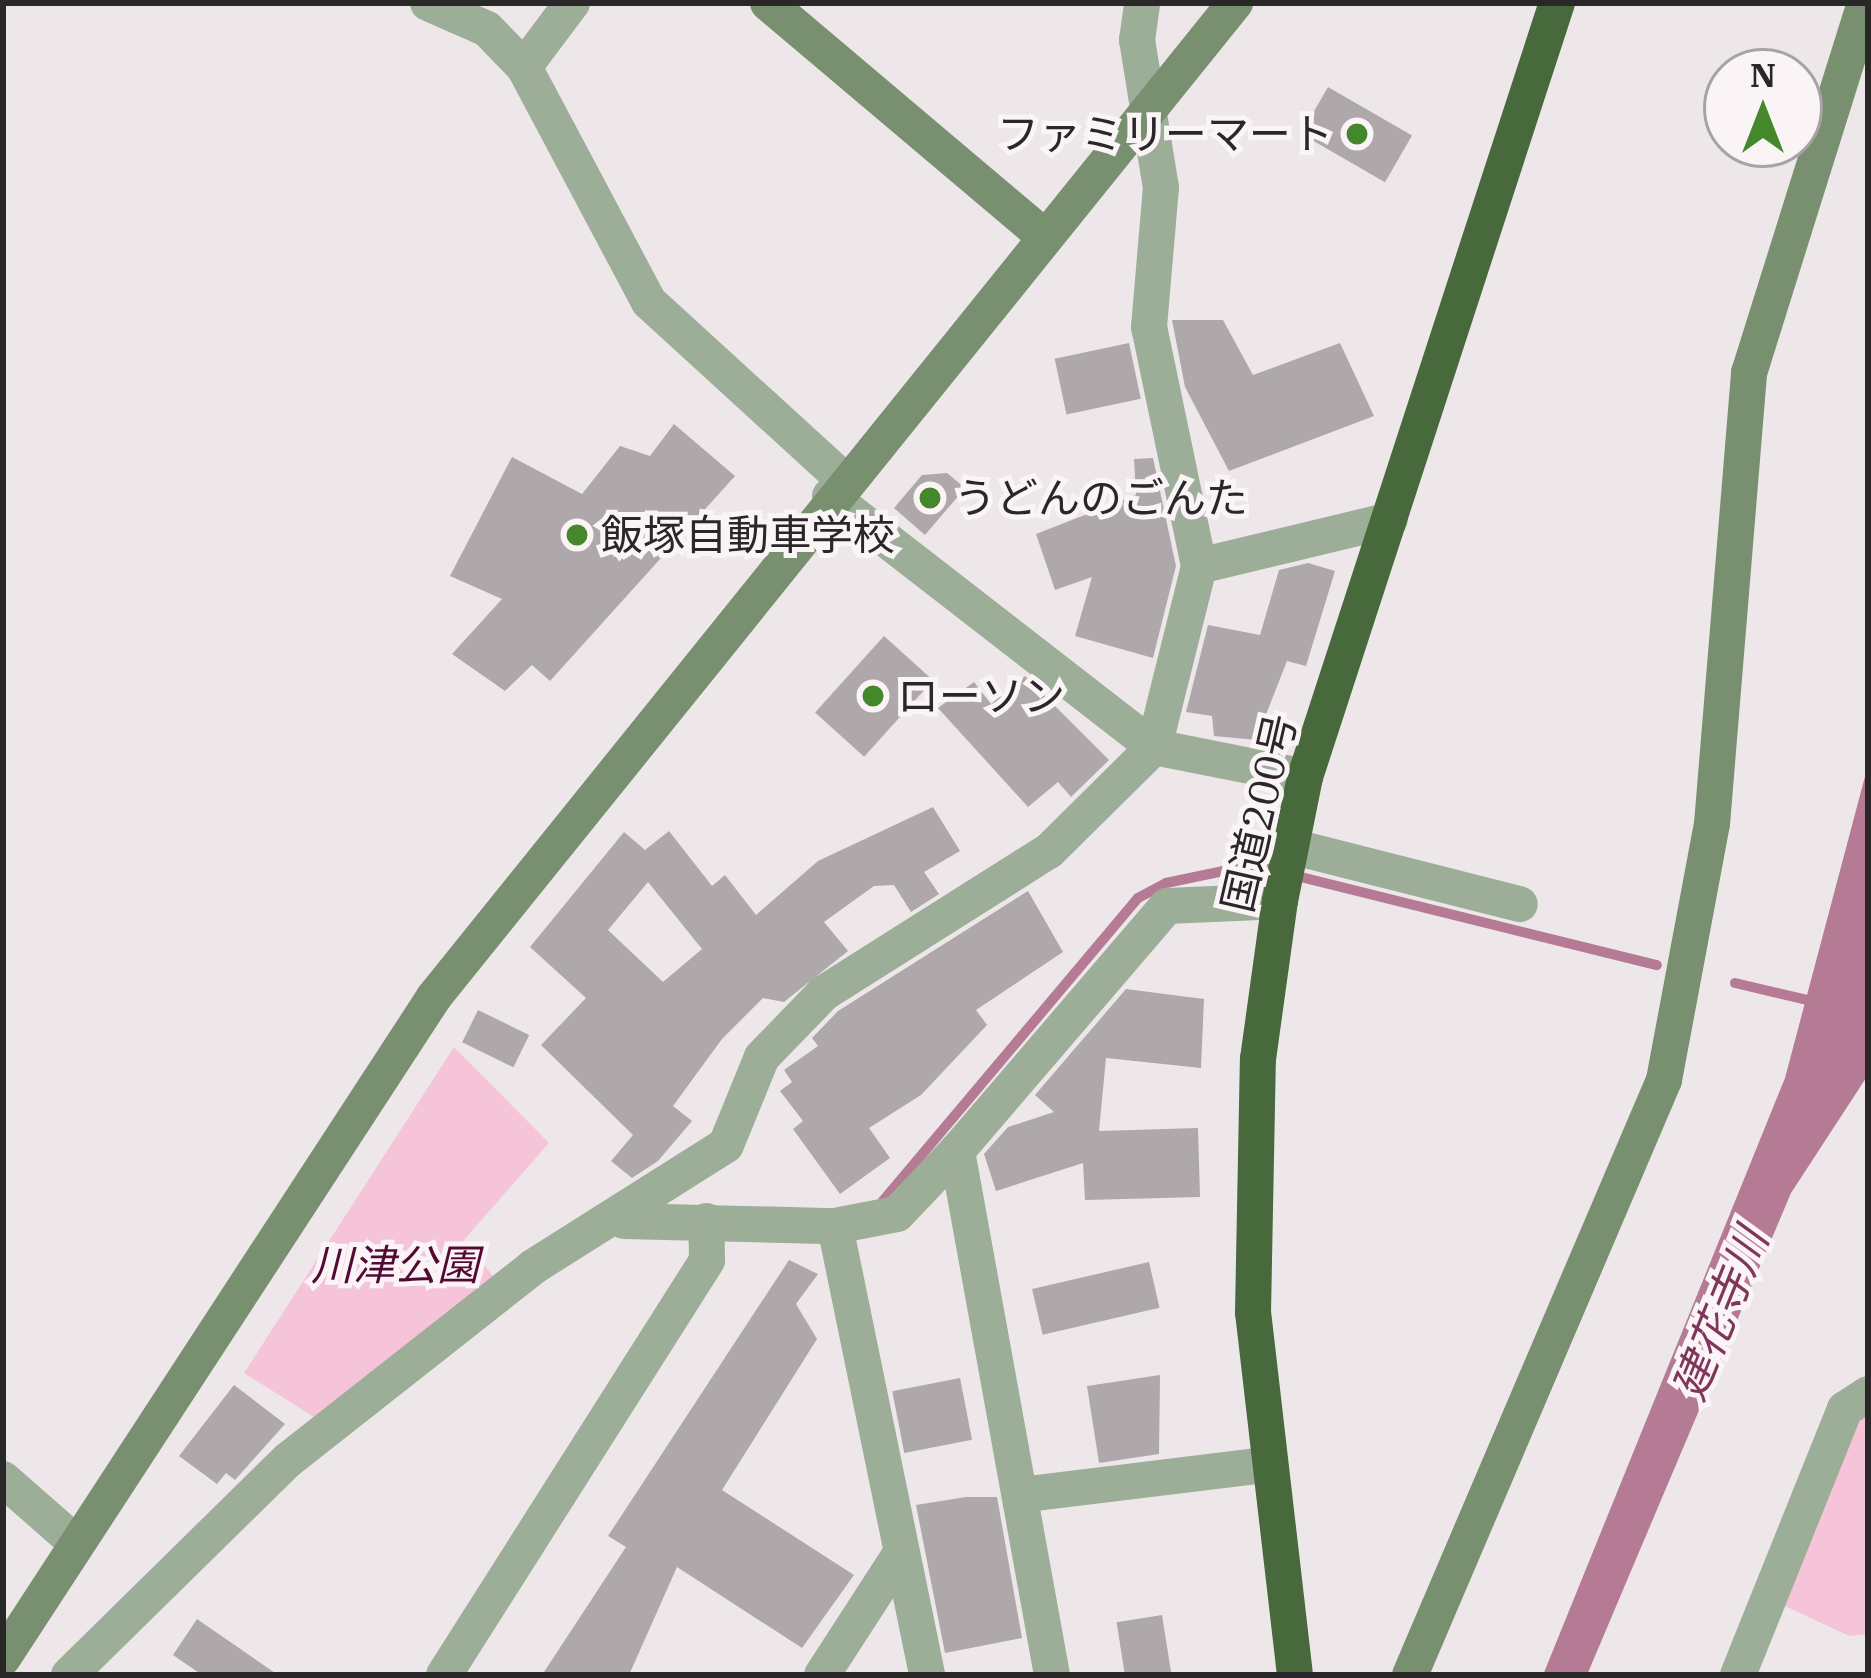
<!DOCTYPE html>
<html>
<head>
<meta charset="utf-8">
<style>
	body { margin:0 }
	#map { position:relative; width:1871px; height:1678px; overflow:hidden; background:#eee7ea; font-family:"IBM Plex Serif","Noto Sans JP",serif }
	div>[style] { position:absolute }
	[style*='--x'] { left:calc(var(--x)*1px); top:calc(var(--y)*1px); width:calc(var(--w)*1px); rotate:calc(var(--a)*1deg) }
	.green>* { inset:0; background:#f5c4d8 }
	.water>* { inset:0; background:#b57b94 }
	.stream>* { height:10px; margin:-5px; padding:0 5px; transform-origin:5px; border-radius:5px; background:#b57b94 }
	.building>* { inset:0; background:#aea8aa; transform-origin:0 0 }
	.street>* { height:36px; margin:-18px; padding:0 18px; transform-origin:18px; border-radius:18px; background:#9dae98 }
	.secondary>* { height:36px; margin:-18px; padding:0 18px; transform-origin:18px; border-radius:18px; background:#789070 }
	.highway>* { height:36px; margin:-18px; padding:0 18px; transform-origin:18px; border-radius:18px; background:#47693b }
	.dots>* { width:33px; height:33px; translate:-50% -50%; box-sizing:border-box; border:6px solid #fbf4f7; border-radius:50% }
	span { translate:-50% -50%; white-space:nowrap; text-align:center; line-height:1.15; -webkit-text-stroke:10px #fbf4f7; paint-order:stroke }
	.poi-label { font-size:42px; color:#292728 }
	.right { translate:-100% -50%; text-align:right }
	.left { translate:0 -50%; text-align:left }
	.street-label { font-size:42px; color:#292728 }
	.park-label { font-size:42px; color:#520a33; font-style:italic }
	.water-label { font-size:45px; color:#7f365a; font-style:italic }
	.frame { position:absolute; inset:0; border:6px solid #292728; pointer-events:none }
	.north { position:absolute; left:1703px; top:48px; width:120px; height:120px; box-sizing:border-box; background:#fbf4f7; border:3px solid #a7a2a4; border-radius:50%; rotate:0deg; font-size:33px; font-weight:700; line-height:48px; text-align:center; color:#292728 }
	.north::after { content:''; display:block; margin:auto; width:42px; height:54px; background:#45882b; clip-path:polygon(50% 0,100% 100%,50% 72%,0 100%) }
</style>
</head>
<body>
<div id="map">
	<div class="green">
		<i style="clip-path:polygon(454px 1047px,549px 1143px,463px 1241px,494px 1277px,314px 1417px,244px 1373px)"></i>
		<i style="clip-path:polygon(1868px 1412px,1868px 1634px,1849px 1636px,1785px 1606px,1853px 1420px)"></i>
	</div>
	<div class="water">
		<i style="clip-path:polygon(1868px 765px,1868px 1075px,1791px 1193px,1587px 1675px,1543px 1675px,1785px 1078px)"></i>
	</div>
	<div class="stream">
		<i style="--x:1735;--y:983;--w:87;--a:13.2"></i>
		<i style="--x:882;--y:1202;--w:397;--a:-49.9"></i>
		<i style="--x:1138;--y:898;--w:32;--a:-28"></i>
		<i style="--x:1166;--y:883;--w:88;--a:-11.8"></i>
		<i style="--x:1252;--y:865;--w:417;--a:13.9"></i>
	</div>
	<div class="building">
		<i style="left:1328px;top:87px;width:97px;height:54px;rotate:30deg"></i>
		<i style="clip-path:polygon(1172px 320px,1223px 320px,1253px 375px,1340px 343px,1374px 416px,1229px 471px,1185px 387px)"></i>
		<i style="left:1129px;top:343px;width:57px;height:76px;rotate:78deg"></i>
		<i style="clip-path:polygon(674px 424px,735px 476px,550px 681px,532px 665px,505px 691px,452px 654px,502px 599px,450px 576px,512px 457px,582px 494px,620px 446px,650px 456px)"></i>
		<i style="clip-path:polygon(1153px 458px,1176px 566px,1153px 658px,1075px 636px,1092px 577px,1055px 590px,1036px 534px,1136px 495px,1134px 459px)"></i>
		<i style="clip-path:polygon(947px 473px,965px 488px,925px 535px,894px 508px,922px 475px)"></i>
		<i style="clip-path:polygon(1308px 563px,1335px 571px,1306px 666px,1287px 661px,1256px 740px,1214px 736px,1212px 716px,1186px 712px,1208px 625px,1260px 635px,1279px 570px)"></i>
		<i style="left:884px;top:636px;width:66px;height:103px;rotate:42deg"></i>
		<i style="clip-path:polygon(1025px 676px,1109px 760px,1071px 797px,1058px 782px,1028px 807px,938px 708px,974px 682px,991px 704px)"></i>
		<i style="clip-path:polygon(evenodd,933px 807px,960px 851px,924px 872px,939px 894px,911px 912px,894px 885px,874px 886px,824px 922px,848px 951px,784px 1002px,763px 998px,722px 1039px,673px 1106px,692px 1121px,658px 1161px,632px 1178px,611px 1161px,633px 1135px,541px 1045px,586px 998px,530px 947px,624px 832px,645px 850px,669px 831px,712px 886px,725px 875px,756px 915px,818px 861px,933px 807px,648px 882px,702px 949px,663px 982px,608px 930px,648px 882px)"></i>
		<i style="clip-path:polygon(1028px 891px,1063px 952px,976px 1010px,987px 1025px,921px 1095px,869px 1128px,890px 1158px,840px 1194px,793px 1129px,803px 1121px,780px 1091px,792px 1082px,784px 1070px,818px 1046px,812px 1038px,838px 1011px)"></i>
		<i style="clip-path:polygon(1126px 989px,1204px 999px,1201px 1068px,1106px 1058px,1099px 1131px,1198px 1128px,1200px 1197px,1085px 1200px,1083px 1163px,996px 1191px,984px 1154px,1008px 1127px,1054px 1112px,1035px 1095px)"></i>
		<i style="left:478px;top:1010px;width:57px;height:36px;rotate:26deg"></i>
		<i style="clip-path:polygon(789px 1260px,818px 1274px,796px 1304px,817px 1339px,722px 1490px,854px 1575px,802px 1648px,677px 1567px,629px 1675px,542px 1675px,626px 1547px,608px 1536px)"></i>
		<i style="left:1149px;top:1262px;width:47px;height:120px;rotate:77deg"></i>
		<i style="clip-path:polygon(1160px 1375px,1159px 1454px,1099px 1463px,1087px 1386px)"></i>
		<i style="left:960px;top:1378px;width:63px;height:69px;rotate:79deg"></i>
		<i style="clip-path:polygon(234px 1385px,285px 1424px,235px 1480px,226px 1473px,217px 1484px,179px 1456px)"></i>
		<i style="clip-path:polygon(966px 1497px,997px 1497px,1022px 1638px,945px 1653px,916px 1505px)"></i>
		<i style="left:1162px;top:1615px;width:61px;height:46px;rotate:81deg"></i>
		<i style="clip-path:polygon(197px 1619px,278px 1675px,202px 1675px,173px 1655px)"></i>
	</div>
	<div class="street">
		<i style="--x:428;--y:3;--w:64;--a:23.8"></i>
		<i style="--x:487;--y:29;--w:53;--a:45.8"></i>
		<i style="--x:524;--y:67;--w:266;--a:62"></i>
		<i style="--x:649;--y:302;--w:263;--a:42.4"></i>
		<i style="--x:524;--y:67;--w:80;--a:-53.1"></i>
		<i style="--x:830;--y:496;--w:410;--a:37.8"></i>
		<i style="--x:1154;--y:747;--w:154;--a:11.2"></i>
		<i style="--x:1199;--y:566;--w:196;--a:-13.5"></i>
		<i style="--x:1290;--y:846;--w:237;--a:14.2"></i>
		<i style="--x:624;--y:1221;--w:211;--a:1.4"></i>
		<i style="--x:835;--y:1226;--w:458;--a:78.4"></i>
		<i style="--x:835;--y:1226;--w:63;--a:-11"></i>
		<i style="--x:897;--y:1214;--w:87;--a:-46.4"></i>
		<i style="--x:3;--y:1479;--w:97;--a:41.2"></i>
		<i style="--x:1020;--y:1495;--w:248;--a:-7"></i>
		<i style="--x:69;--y:1675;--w:307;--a:-44.5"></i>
		<i style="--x:288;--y:1460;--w:312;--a:-38.2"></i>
		<i style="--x:533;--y:1267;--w:228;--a:-32.3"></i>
		<i style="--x:726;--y:1145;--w:95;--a:-67.8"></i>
		<i style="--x:762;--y:1057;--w:89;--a:-45.9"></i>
		<i style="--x:824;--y:993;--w:266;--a:-32.3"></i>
		<i style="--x:1049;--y:851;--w:148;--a:-44.7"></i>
		<i style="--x:1154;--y:747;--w:187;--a:-76"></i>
		<i style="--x:1199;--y:566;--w:244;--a:-101.8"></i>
		<i style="--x:1149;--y:327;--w:140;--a:-85.1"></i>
		<i style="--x:1161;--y:188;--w:150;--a:-99.2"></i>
		<i style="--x:1137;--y:40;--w:37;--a:-82"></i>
		<i style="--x:444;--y:1675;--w:491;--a:-57.6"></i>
		<i style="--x:707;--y:1260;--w:39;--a:-91"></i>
		<i style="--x:822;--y:1675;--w:145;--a:-57.1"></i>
		<i style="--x:1052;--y:1675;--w:533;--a:-100.28"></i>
		<i style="--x:957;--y:1151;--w:323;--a:-49.4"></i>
		<i style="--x:1167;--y:906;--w:113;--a:-2.5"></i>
		<i style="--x:1738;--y:1675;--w:287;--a:-68.1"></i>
		<i style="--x:1845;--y:1409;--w:27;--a:-33"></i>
	</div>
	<div class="secondary">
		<i style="--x:768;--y:3;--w:360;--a:40.2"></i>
		<i style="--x:3;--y:1658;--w:789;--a:-56.89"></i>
		<i style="--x:434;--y:997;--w:1277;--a:-51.14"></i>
		<i style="--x:1410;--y:1675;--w:647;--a:-66.88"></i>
		<i style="--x:1664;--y:1080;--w:260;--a:-79.4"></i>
		<i style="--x:1712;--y:824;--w:453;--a:-85.3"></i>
		<i style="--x:1749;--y:373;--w:388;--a:-72.6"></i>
	</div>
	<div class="highway">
		<i style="--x:1295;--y:1675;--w:364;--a:-96.6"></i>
		<i style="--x:1253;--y:1313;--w:254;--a:-88.9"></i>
		<i style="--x:1258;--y:1059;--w:160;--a:-82.1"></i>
		<i style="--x:1280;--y:901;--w:126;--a:-78.6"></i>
		<i style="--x:1305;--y:777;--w:814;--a:-71.97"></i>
	</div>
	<div class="dots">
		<i style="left:1357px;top:134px;background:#45882b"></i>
		<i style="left:930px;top:498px;background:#45882b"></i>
		<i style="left:577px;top:535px;background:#45882b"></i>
		<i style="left:873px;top:696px;background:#45882b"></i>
	</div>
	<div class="poi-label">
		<span class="right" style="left:1333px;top:134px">ファミリーマート</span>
		<span class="left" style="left:954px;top:498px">うどんのごんた</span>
		<span class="left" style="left:601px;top:535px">飯塚自動車学校</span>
		<span class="left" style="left:897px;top:696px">ローソン</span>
	</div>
	<div class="street-label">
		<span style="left:1259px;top:813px;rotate:-77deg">国道200号</span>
	</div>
	<div class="park-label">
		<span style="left:395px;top:1265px">川津公園</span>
	</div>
	<div class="water-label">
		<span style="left:1720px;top:1314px;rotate:-68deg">建花寺川</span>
	</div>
	<div class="frame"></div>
	<div class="north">N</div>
</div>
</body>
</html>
